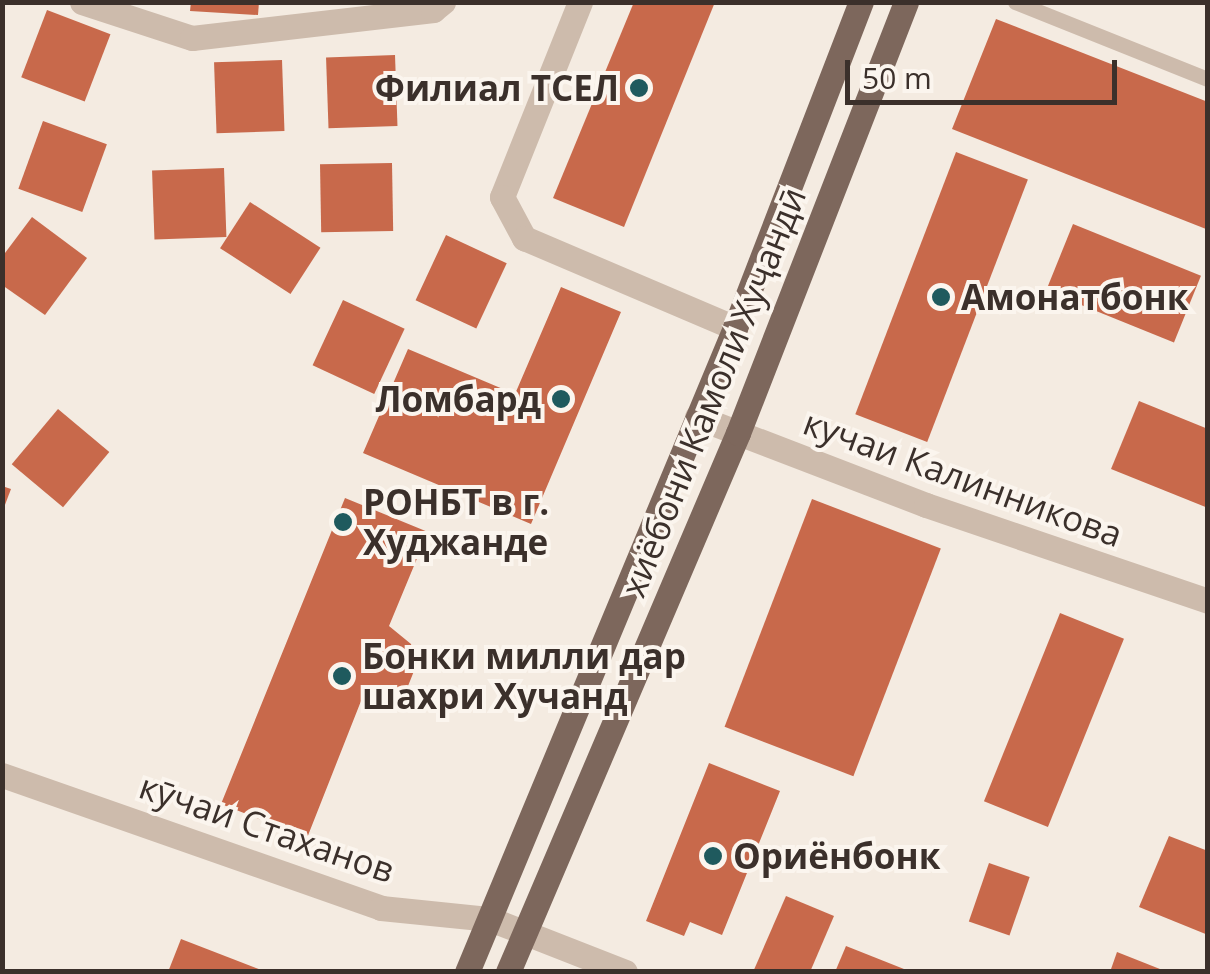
<!DOCTYPE html>
<html>
<head>
<meta charset="utf-8">
<style>
	body { margin:0 }
	#map { position:relative; width:1210px; height:974px; overflow:hidden; background:#f4ebe1; font-family:"Open Sans",sans-serif }
	div>[style] { position:absolute }
	[style*='--x'] { left:calc(var(--x)*1px); top:calc(var(--y)*1px); width:calc(var(--w)*1px); rotate:calc(var(--a)*1deg) }
	.building>* { inset:0; background:#c8694b; transform-origin:0 0 }
	.service>* { height:15px; margin:-7.5px; padding:0 7.5px; transform-origin:7.5px; border-radius:7.5px; background:#cdbbac }
	.minor>* { height:25px; margin:-12.5px; padding:0 12.5px; transform-origin:12.5px; border-radius:12.5px; background:#cdbbac }
	.primary>* { height:25px; margin:-12.5px; padding:0 12.5px; transform-origin:12.5px; border-radius:12.5px; background:#7d675c }
	.dots>* { width:28px; height:28px; translate:-50% -50%; box-sizing:border-box; border:5px solid #fbf5ee; border-radius:50% }
	span { translate:-50% -50%; white-space:nowrap; text-align:center; line-height:1.15; -webkit-text-stroke:8px #fbf5ee; paint-order:stroke }
	.poi-label { font-size:35px; color:#3b302b; font-weight:700 }
	.right { translate:-100% -50%; text-align:right }
	.left { translate:0 -50%; text-align:left }
	.street-label { font-size:35px; color:#3b302b }
	.frame { position:absolute; inset:0; border:5px solid #3b302b; pointer-events:none }
	.scale { position:absolute; left:845px; top:60px; width:272px; height:45px; box-sizing:border-box; border:5px solid #3b302b; border-top:0; padding-left:12px; font-size:30px; line-height:35px; white-space:nowrap; color:#3b302b; -webkit-text-stroke:8px #fbf5ee; paint-order:stroke }
</style>
</head>
<body>
<div id="map">
	<div class="building">
		<i style="clip-path:polygon(191px 2px,259px 2px,258px 15px,190px 11px)"></i>
		<i style="clip-path:polygon(634px 2px,715px 2px,624px 227px,553px 198px)"></i>
		<i style="left:47px;top:10px;width:68px;height:72px;rotate:21deg"></i>
		<i style="clip-path:polygon(996px 19px,1208px 102px,1206px 229px,952px 129px)"></i>
		<i style="left:395px;top:55px;width:71px;height:69px;rotate:88deg"></i>
		<i style="left:282px;top:60px;width:71px;height:68px;rotate:88deg"></i>
		<i style="left:43px;top:121px;width:68px;height:72px;rotate:20deg"></i>
		<i style="left:956px;top:152px;width:77px;height:281px;rotate:21deg"></i>
		<i style="left:392px;top:163px;width:68px;height:72px;rotate:89deg"></i>
		<i style="left:224px;top:168px;width:69px;height:72px;rotate:88deg"></i>
		<i style="left:250px;top:202px;width:84px;height:55px;rotate:33deg"></i>
		<i style="clip-path:polygon(32px 217px,87px 258px,45px 315px,2px 285px,2px 257px)"></i>
		<i style="left:1073px;top:224px;width:138px;height:72px;rotate:22deg"></i>
		<i style="left:446px;top:235px;width:67px;height:72px;rotate:25deg"></i>
		<i style="clip-path:polygon(561px 287px,621px 312px,531px 524px,363px 453px,408px 349px,515px 394px)"></i>
		<i style="left:343px;top:300px;width:68px;height:72px;rotate:25deg"></i>
		<i style="clip-path:polygon(1139px 401px,1208px 429px,1208px 508px,1111px 469px)"></i>
		<i style="left:58px;top:409px;width:67px;height:72px;rotate:40deg"></i>
		<i style="clip-path:polygon(2px 486px,11px 489px,3px 510px,2px 510px)"></i>
		<i style="clip-path:polygon(345px 498px,428px 532px,389px 626px,411px 644px,416px 666px,408px 686px,393px 700px,361px 701px,307px 838px,221px 804px)"></i>
		<i style="left:812px;top:499px;width:138px;height:244px;rotate:21deg"></i>
		<i style="left:1060px;top:613px;width:69px;height:203px;rotate:22deg"></i>
		<i style="clip-path:polygon(709px 763px,780px 791px,722px 935px,690px 922px,684px 936px,646px 921px)"></i>
		<i style="clip-path:polygon(1169px 836px,1208px 851px,1208px 935px,1139px 907px)"></i>
		<i style="left:989px;top:863px;width:43px;height:62px;rotate:19deg"></i>
		<i style="clip-path:polygon(786px 896px,834px 916px,810px 972px,753px 972px)"></i>
		<i style="clip-path:polygon(181px 939px,264px 971px,264px 972px,168px 972px)"></i>
		<i style="clip-path:polygon(846px 946px,909px 971px,909px 972px,835px 972px)"></i>
		<i style="clip-path:polygon(1117px 952px,1165px 971px,1165px 972px,1110px 972px)"></i>
	</div>
	<div class="service">
		<i style="--x:1015;--y:2;--w:208;--a:21.8"></i>
	</div>
	<div class="minor">
		<i style="--x:82;--y:2;--w:116;--a:18.1"></i>
		<i style="--x:192;--y:38;--w:243;--a:-6.6"></i>
		<i style="--x:433;--y:10;--w:13;--a:-39"></i>
		<i style="--x:580;--y:2;--w:210;--a:111.8"></i>
		<i style="--x:502;--y:197;--w:47;--a:61.8"></i>
		<i style="--x:524;--y:238;--w:229;--a:23.1"></i>
		<i style="--x:697;--y:417;--w:245;--a:21"></i>
		<i style="--x:926;--y:505;--w:298;--a:18.8"></i>
		<i style="--x:2;--y:775;--w:402;--a:19.3"></i>
		<i style="--x:381;--y:908;--w:110;--a:5.8"></i>
		<i style="--x:490;--y:919;--w:145;--a:21.4"></i>
	</div>
	<div class="primary">
		<i style="--x:467;--y:972;--w:698;--a:-67.41"></i>
		<i style="--x:735;--y:328;--w:350;--a:-68.9"></i>
		<i style="--x:508;--y:972;--w:586;--a:-66.89"></i>
		<i style="--x:738;--y:433;--w:463;--a:-68.7"></i>
	</div>
	<div class="dots">
		<i style="left:639px;top:88px;background:#1f5a5e"></i>
		<i style="left:941px;top:297px;background:#1f5a5e"></i>
		<i style="left:561px;top:399px;background:#1f5a5e"></i>
		<i style="left:343px;top:522px;background:#1f5a5e"></i>
		<i style="left:342px;top:676px;background:#1f5a5e"></i>
		<i style="left:713px;top:856px;background:#1f5a5e"></i>
	</div>
	<div class="poi-label">
		<span class="right" style="left:619px;top:88px">Филиал ТСЕЛ</span>
		<span class="left" style="left:961px;top:297px">Амонатбонк</span>
		<span class="right" style="left:541px;top:399px">Ломбард</span>
		<span class="left" style="left:363px;top:522px">РОНБТ в г.<br>Худжанде</span>
		<span class="left" style="left:362px;top:676px">Бонки милли дар<br>шахри Хучанд</span>
		<span class="left" style="left:733px;top:856px">Ориёнбонк</span>
	</div>
	<div class="street-label">
		<span style="left:713px;top:392px;rotate:-68deg">хиёбони Камоли Хуҷандӣ</span>
		<span style="left:963px;top:478px;rotate:20deg">кучаи Калинникова</span>
		<span style="left:267px;top:828px;rotate:19deg">кӯчаи Стаханов</span>
	</div>
	<div class="frame"></div>
	<div class="scale">50 m</div>
</div>
</body>
</html>
